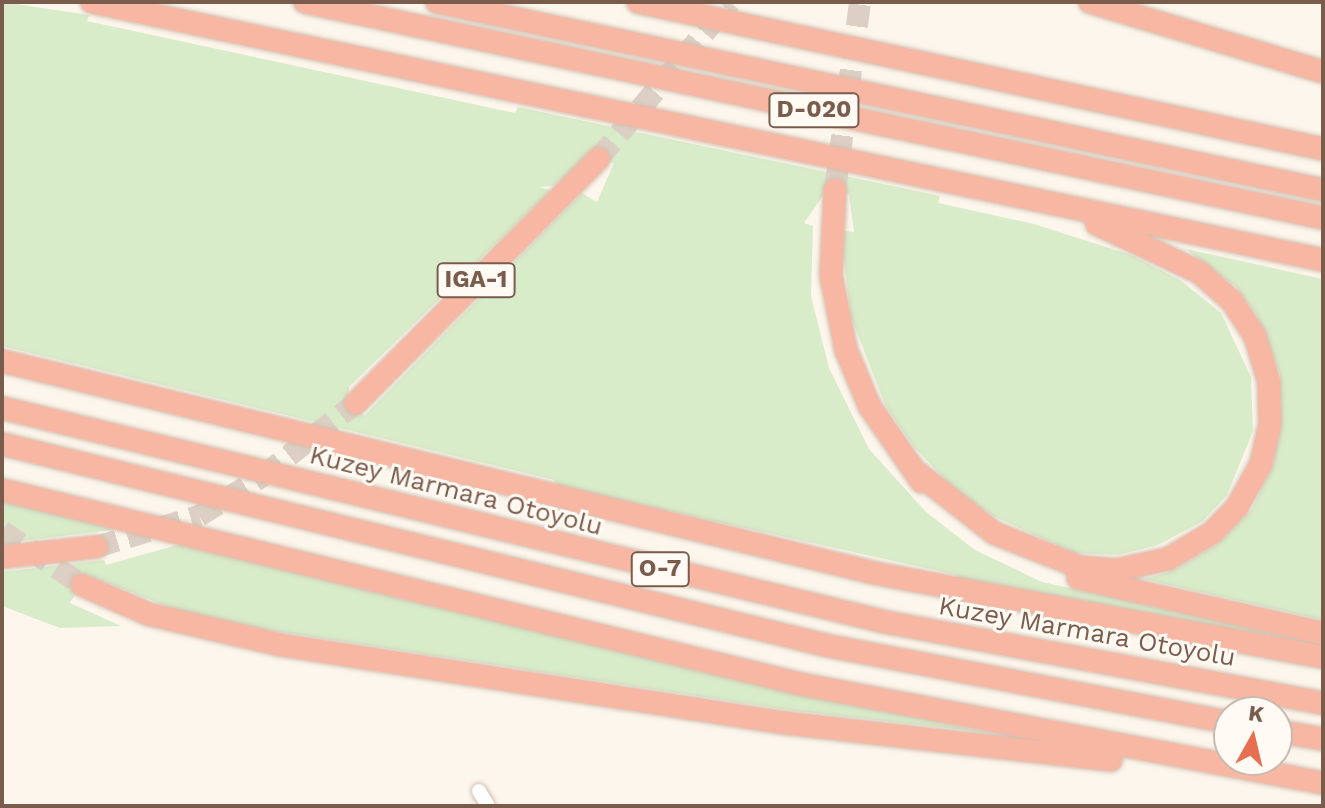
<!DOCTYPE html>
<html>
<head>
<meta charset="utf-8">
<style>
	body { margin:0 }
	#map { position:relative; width:1325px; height:808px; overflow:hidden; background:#fdf6ec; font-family:"Work Sans",sans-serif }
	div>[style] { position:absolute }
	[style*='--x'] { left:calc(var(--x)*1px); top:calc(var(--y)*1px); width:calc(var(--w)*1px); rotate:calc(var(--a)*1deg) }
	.green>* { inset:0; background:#d8ecc9 }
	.highway-tunnel>* { height:22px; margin-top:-11px; transform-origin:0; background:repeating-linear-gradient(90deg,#dcd0c4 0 22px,transparent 0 33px) }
	.roads { filter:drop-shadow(0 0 2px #d1beb0) drop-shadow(0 0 2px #d1beb0) }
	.minor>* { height:14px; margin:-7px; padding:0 7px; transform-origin:7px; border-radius:7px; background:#fff }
	.highway>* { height:22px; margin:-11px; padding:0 11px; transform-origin:11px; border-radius:11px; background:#f7b7a3 }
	span { translate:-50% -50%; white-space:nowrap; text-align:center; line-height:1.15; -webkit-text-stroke:6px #fffaf3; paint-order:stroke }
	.shield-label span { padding:2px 6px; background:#fffaf3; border:2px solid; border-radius:6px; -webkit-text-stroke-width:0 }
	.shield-label { font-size:24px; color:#7a5c4d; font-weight:700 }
	.street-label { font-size:26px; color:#7a5c4d }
	.frame { position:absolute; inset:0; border:4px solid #7a5c4d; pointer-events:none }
	.north { position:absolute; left:1213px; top:696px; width:80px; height:80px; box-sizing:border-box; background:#fffaf3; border:2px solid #cabbb1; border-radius:50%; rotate:8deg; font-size:22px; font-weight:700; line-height:32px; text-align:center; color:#7a5c4d }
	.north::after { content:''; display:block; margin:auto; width:28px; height:36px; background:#e76f51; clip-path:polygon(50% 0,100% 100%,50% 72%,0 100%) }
</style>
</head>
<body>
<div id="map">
	<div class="green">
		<i style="clip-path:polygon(evenodd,2px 2px,89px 15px,87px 21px,515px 113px,518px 107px,940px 196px,938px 203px,1034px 224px,1131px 255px,1180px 280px,1221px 313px,1251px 377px,1253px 431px,1227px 495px,1203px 521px,1158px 545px,1118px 555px,1075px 553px,993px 516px,956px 491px,915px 448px,886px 407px,851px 317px,843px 253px,844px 231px,854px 232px,849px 194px,827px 190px,804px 223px,813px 226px,811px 296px,829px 368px,869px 449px,926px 512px,975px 550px,1042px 582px,1267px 630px,1266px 637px,957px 580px,957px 575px,556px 486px,554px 480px,2px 346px,2px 2px,591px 158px,614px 163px,597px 202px,582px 193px,364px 416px,348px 398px,349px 387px,551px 190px,539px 187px,552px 186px,591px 158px)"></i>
		<i style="clip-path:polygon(1186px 249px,1323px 279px,1323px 620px,1144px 579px,1172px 571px,1218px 544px,1252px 509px,1273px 465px,1281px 418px,1280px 373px,1256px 314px,1236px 287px)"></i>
		<i style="clip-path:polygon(2px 499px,113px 525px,114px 530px,2px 543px)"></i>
		<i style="clip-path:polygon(184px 543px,723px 675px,990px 733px,788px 710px,261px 629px,181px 612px,86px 574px,70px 603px,121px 626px,60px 628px,2px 606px,2px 572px,104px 560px,106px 565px)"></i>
	</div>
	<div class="highway-tunnel">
		<i style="--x:598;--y:159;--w:205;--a:-49.9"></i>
		<i style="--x:835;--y:190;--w:190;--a:-82.4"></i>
		<i style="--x:2;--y:531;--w:97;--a:34"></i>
		<i style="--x:96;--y:547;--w:108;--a:-16.8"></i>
		<i style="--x:199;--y:516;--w:75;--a:-32"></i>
		<i style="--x:263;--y:476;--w:118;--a:-38.1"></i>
	</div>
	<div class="roads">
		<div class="minor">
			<i style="--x:479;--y:791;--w:17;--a:59"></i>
		</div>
		<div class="highway">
			<i style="--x:92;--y:2;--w:1258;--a:11.84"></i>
			<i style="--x:305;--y:2;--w:1041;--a:11.98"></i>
			<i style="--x:437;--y:2;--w:906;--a:11.98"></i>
			<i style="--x:638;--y:2;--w:701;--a:12.11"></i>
			<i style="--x:1090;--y:2;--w:243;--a:16.7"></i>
			<i style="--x:835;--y:190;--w:86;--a:92.7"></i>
			<i style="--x:831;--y:276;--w:76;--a:78.5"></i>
			<i style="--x:846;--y:350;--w:62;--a:67.2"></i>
			<i style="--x:870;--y:407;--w:91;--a:55.3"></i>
			<i style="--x:2;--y:361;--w:897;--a:13.66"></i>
			<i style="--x:874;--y:573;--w:457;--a:10.6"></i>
			<i style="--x:356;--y:403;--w:344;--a:-45.2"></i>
			<i style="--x:2;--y:408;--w:909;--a:13.62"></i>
			<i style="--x:885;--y:622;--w:445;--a:10.5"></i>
			<i style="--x:2;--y:444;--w:851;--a:13.73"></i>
			<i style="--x:829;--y:646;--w:407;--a:10.8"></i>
			<i style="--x:915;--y:471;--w:100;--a:38.1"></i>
			<i style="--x:994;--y:533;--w:92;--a:21.6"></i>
			<i style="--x:1080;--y:567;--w:37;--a:5"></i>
			<i style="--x:1117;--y:570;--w:52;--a:-12.2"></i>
			<i style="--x:1168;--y:559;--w:51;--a:-30.6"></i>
			<i style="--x:1212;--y:533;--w:36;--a:-46"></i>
			<i style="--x:1237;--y:507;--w:49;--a:-60.8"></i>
			<i style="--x:1261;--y:464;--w:41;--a:-77.3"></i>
			<i style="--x:1270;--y:424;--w:42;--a:-91.4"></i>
			<i style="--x:1269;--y:382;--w:48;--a:-106.9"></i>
			<i style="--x:1255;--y:336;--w:42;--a:-123.3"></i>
			<i style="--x:1232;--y:301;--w:44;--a:-138.7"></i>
			<i style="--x:1199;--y:272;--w:113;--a:-154.8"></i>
			<i style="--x:2;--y:490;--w:821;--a:13.66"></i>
			<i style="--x:800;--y:684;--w:532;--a:10.72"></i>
			<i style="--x:2;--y:557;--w:95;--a:-6.1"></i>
			<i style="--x:1078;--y:578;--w:251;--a:12.7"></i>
			<i style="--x:82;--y:585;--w:72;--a:23.7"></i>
			<i style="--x:148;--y:614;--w:137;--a:13.1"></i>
			<i style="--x:281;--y:645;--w:510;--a:8.8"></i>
			<i style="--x:785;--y:723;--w:328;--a:6.5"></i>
			<i style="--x:1277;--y:731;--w:47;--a:9.9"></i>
		</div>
	</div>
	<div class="shield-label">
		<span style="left:814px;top:110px">D-020</span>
		<span style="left:476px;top:280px">IGA-1</span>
		<span style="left:660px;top:569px">O-7</span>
	</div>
	<div class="street-label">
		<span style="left:456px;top:491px;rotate:14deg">Kuzey Marmara Otoyolu</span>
		<span style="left:1087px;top:632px;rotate:10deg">Kuzey Marmara Otoyolu</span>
	</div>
	<div class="frame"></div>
	<div class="north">K</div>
</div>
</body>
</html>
